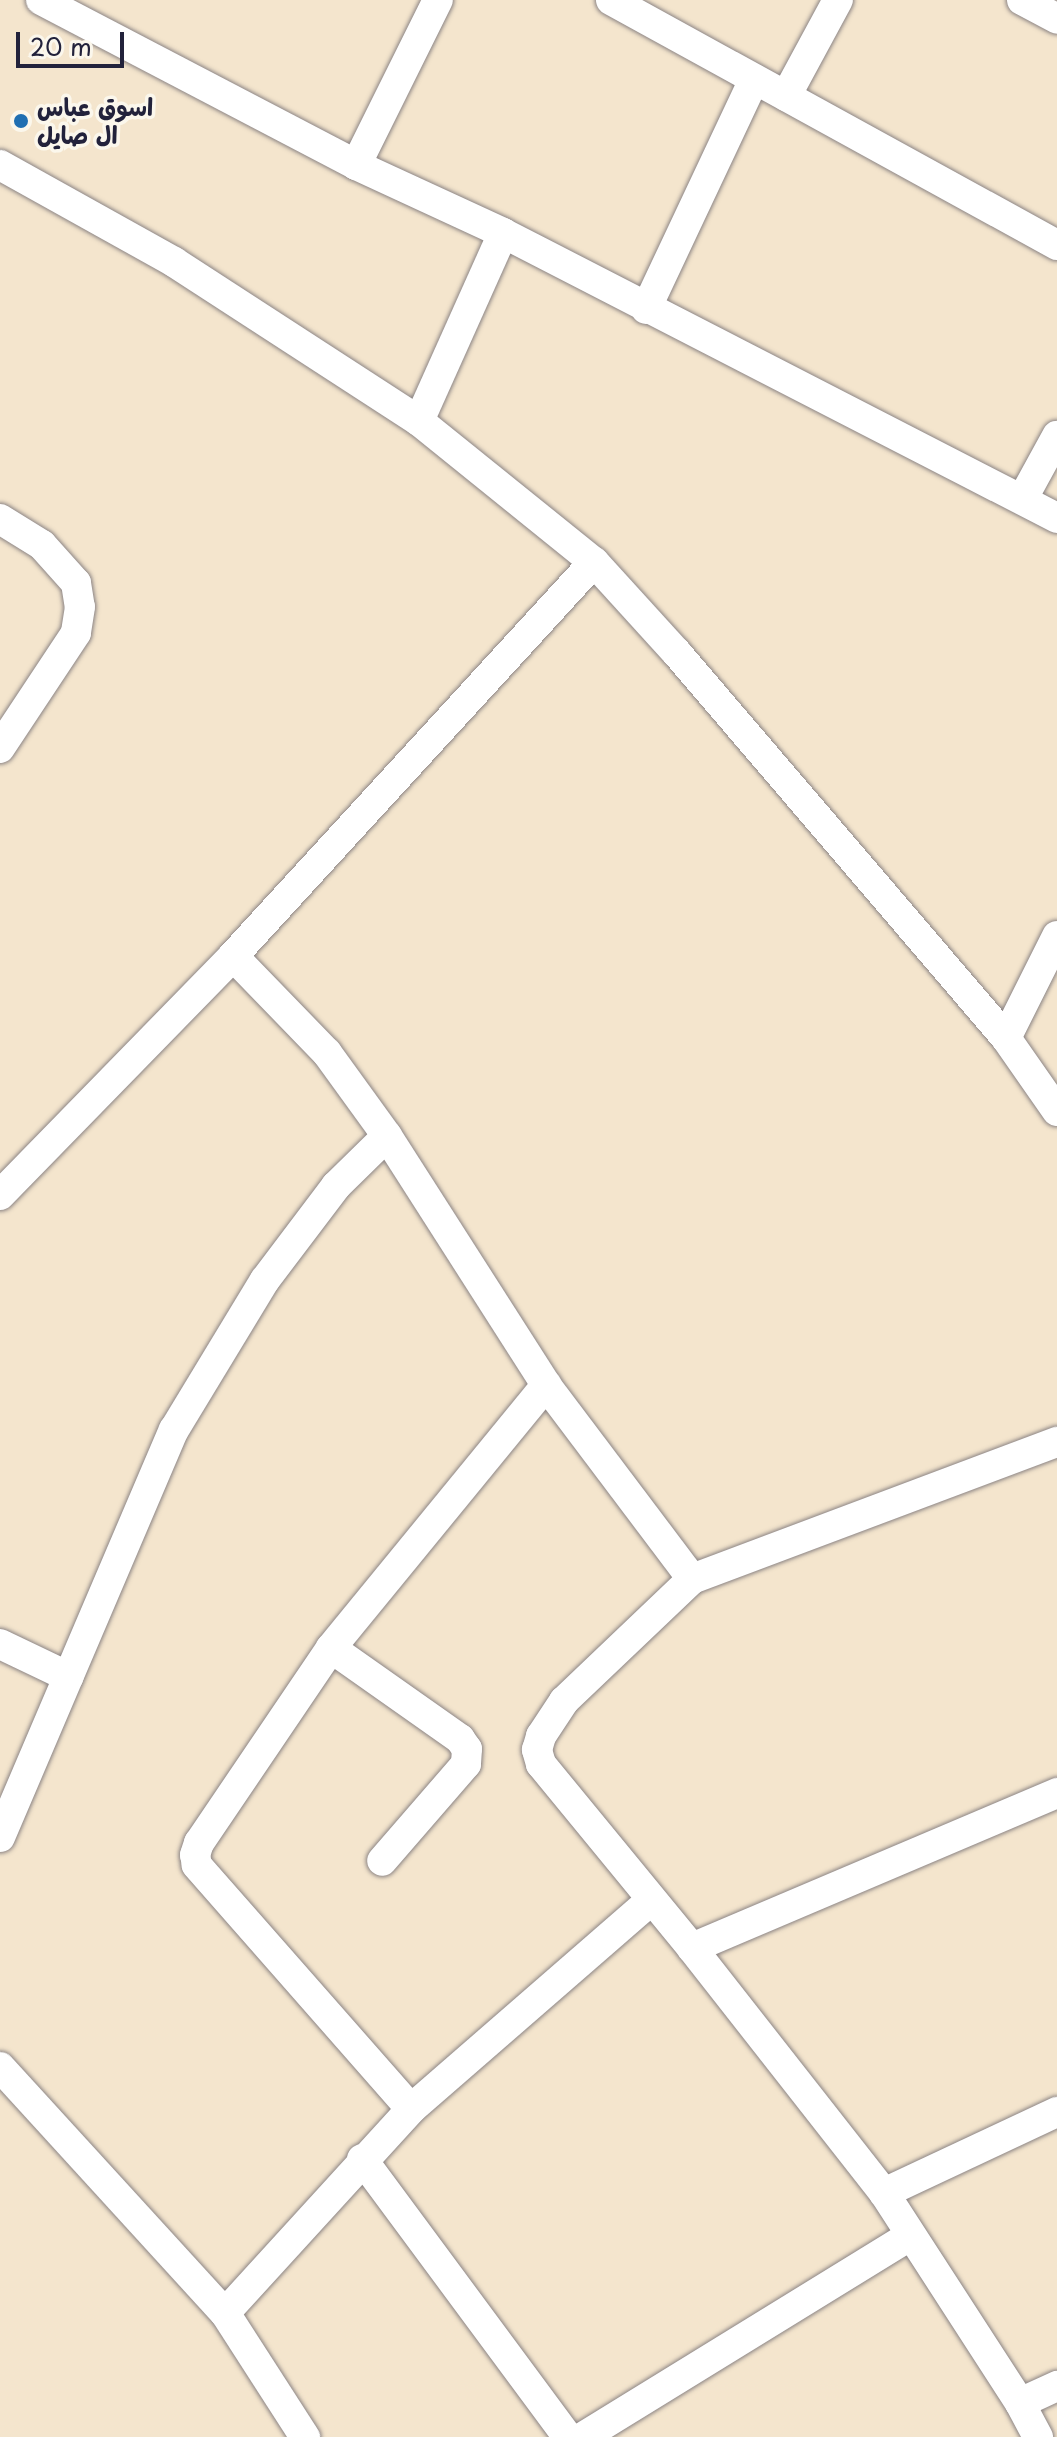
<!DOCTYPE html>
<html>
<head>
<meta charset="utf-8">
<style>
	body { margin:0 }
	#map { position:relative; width:1057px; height:2437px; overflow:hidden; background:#f4e5cd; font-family:"Playpen Sans","Playpen Sans Arabic",sans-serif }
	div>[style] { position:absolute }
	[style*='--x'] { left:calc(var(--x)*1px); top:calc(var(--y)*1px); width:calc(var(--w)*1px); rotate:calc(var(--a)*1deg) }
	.roads { filter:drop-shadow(0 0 2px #8b8484) drop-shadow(0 0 2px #8b8484) }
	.minor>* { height:30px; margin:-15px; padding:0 15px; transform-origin:15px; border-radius:15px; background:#fff }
	.dots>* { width:22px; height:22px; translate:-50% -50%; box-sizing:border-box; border:4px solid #fbf7ec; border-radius:50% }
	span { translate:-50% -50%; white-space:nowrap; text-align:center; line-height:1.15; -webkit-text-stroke:7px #fbf7ec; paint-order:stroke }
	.poi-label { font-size:24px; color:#22223b; font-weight:700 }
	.left { translate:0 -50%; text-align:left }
	.scale { position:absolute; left:16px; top:32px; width:108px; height:36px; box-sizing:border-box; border:4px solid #22223b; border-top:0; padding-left:10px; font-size:24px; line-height:28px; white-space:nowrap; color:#22223b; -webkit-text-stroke:6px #fbf7ec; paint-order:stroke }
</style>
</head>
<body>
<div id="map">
	<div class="roads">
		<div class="minor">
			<i style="--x:41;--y:0;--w:356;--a:27.6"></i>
			<i style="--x:356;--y:165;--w:162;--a:24.8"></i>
			<i style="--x:503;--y:233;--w:623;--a:27.22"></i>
			<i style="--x:611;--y:0;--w:509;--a:28.78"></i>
			<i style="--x:1022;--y:0;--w:40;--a:28"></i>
			<i style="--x:786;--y:96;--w:109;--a:-61.6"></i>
			<i style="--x:0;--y:165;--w:199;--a:29.1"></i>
			<i style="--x:174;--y:262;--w:292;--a:33"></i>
			<i style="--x:419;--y:421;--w:225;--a:38.9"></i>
			<i style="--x:594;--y:562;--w:122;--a:47.7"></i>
			<i style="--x:676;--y:652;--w:508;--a:49.47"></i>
			<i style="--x:1006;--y:1038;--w:89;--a:55.1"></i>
			<i style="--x:356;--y:165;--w:184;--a:-63.6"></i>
			<i style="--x:646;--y:309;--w:254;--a:-64.8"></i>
			<i style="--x:419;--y:421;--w:206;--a:-65.9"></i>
			<i style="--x:1023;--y:498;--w:71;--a:-61.3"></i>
			<i style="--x:0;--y:519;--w:49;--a:31.8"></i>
			<i style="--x:42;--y:545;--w:51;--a:48.2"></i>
			<i style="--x:76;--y:583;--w:24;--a:81"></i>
			<i style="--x:80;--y:607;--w:26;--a:99"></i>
			<i style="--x:76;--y:633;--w:138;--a:123.5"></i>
			<i style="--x:233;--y:956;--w:135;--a:45.9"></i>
			<i style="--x:327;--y:1053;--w:102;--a:54.1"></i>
			<i style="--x:387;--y:1136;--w:295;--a:57.4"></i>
			<i style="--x:546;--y:1385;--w:243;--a:53"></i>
			<i style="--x:1006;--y:1038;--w:114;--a:-63.4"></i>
			<i style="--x:0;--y:1195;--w:334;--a:-45.7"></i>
			<i style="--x:233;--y:956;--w:534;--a:-47.5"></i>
			<i style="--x:0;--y:1644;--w:76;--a:25.6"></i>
			<i style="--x:331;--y:1648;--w:158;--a:35.2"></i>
			<i style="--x:460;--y:1739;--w:12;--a:55"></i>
			<i style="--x:467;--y:1749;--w:15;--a:94"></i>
			<i style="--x:466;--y:1764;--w:128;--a:130.9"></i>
			<i style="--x:0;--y:1837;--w:443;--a:-66.9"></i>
			<i style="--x:174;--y:1430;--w:175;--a:-58.8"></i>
			<i style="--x:265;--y:1280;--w:118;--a:-52.9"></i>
			<i style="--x:336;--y:1186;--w:71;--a:-44.4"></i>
			<i style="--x:692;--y:1948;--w:397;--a:-23"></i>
			<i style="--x:0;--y:2067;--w:333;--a:47.6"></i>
			<i style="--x:225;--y:2313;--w:148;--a:57.2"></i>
			<i style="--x:411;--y:2109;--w:325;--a:-131.3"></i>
			<i style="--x:197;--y:1865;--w:10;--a:-101"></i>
			<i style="--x:195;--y:1855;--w:13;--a:-72"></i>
			<i style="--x:199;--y:1843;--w:235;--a:-55.9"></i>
			<i style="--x:331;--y:1648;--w:340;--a:-50.7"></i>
			<i style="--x:362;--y:2159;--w:346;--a:53.5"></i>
			<i style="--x:884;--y:2193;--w:311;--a:-128.1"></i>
			<i style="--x:692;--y:1948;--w:238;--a:-129.4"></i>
			<i style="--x:541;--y:1764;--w:15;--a:-106"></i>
			<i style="--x:537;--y:1750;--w:15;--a:-74"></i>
			<i style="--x:541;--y:1736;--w:42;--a:-56.7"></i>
			<i style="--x:564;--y:1701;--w:177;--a:-43.6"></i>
			<i style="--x:692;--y:1579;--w:390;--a:-20.6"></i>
			<i style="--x:225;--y:2313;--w:276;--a:-47.6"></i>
			<i style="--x:411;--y:2109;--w:317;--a:-41"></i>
			<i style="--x:1020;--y:2403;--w:41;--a:-24.7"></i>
			<i style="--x:583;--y:2437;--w:384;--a:-31.6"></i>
			<i style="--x:1038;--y:2437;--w:38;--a:-118"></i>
			<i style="--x:1020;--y:2403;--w:250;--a:-122.9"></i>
			<i style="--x:884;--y:2193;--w:191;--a:-25.1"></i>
		</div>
	</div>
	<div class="dots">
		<i style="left:21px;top:121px;background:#1f6fb2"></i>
	</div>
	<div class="poi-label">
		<span class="left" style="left:37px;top:121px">اسوق عباس<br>ال صايل</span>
	</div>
	<div class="scale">20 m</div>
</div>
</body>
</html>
